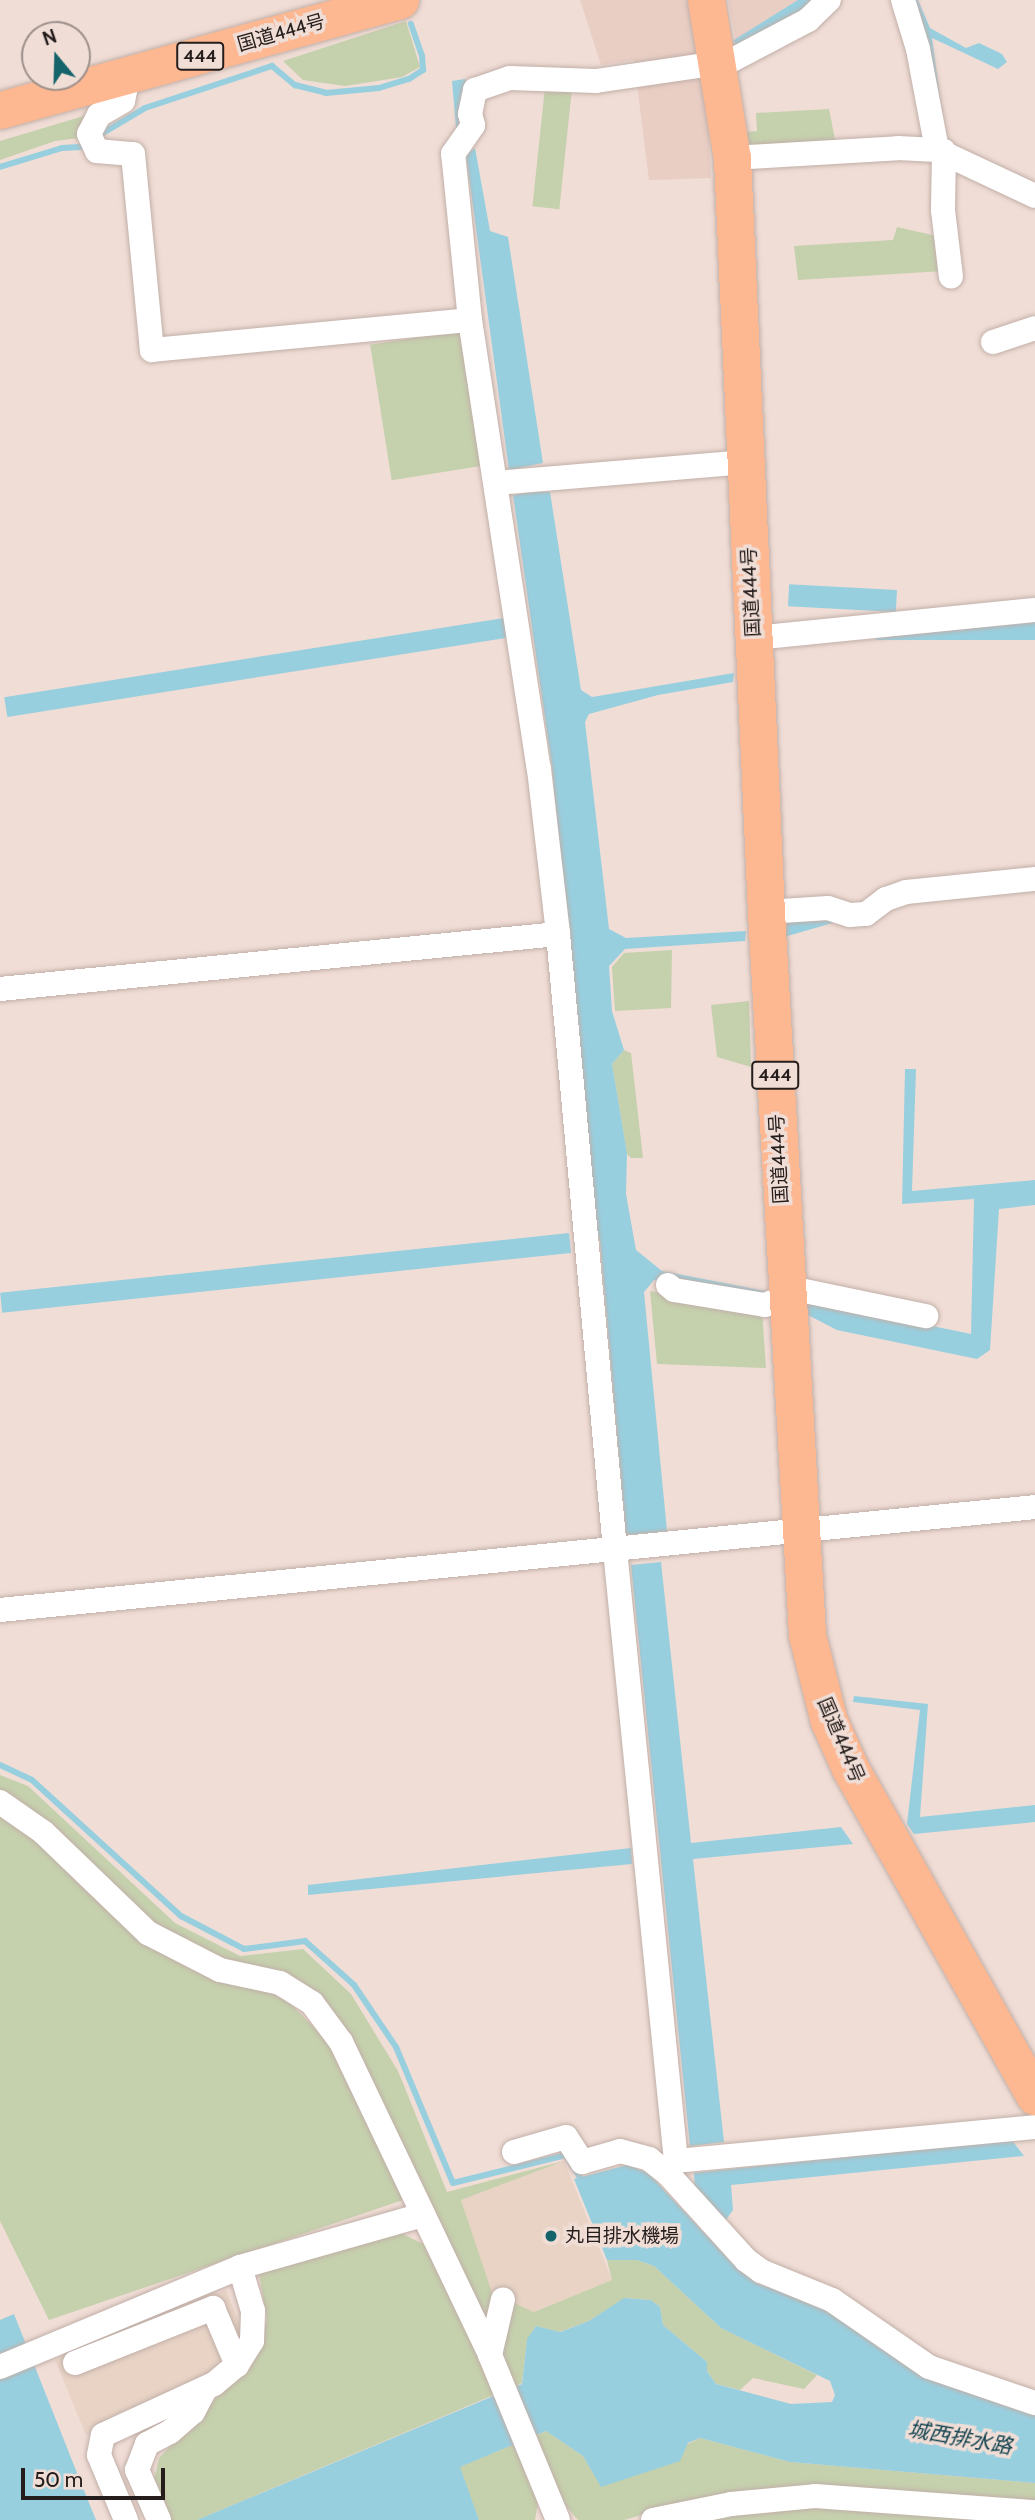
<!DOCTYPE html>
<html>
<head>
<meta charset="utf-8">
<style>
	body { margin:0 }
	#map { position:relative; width:1035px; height:2520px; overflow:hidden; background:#f0ddd6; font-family:Cabin,"Noto Sans JP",sans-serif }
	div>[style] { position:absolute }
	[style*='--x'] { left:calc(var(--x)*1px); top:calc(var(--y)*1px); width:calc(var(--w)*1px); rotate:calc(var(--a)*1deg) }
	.built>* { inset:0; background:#e9cec4 }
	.industrial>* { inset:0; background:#e8d3c5 }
	.green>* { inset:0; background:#c5d0ad; transform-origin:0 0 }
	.water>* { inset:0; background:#98cfdf; transform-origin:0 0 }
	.stream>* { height:6px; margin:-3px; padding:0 3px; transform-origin:3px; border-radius:3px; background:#98cfdf }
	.roads { filter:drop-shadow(0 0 2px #c1afa8) drop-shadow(0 0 2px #c1afa8) }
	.minor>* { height:24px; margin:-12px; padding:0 12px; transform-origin:12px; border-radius:12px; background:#fff }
	.highway>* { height:37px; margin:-18.5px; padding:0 18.5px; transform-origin:18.5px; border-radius:18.5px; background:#fdb791 }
	.dots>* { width:19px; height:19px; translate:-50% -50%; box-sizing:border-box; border:4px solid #f0ddd6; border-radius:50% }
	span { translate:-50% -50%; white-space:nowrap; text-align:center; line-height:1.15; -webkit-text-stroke:7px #f0ddd6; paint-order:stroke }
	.shield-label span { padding:2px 5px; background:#f0ddd6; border:2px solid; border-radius:5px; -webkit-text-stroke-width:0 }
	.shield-label { font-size:18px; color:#241d1b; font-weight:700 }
	.street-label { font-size:19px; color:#241d1b }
	.poi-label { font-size:19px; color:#241d1b }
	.left { translate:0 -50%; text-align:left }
	.water-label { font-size:21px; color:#144450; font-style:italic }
	.north { position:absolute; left:21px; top:21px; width:70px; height:70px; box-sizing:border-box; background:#f0ddd6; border:2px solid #9e908b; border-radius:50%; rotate:341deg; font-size:19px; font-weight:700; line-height:28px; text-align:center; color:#241d1b }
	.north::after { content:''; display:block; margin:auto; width:24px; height:32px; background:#16646b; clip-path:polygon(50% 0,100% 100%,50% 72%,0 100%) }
	.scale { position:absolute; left:21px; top:2468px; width:144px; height:32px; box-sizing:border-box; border:4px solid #241d1b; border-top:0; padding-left:9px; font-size:21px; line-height:24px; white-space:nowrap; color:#241d1b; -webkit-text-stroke:5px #f0ddd6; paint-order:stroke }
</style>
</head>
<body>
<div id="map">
	<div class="built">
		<i style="clip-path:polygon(580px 0,687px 0,698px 48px,708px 123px,711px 178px,649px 180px,634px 60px,601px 65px)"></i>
		<i style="clip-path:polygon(728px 0,824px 0,738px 50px)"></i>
	</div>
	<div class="industrial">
		<i style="clip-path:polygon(564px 2161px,612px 2280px,534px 2312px,491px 2293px,461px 2200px)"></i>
		<i style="clip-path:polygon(226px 2290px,244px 2335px,213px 2376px,86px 2435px,55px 2360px)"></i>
	</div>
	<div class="green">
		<i style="clip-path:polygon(406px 21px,420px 67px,402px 77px,345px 86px,303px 80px,283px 61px)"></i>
		<i style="left:545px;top:87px;width:27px;height:120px;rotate:6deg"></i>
		<i style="clip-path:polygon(829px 109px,836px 144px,747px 149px,746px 132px,757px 131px,756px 113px)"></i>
		<i style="clip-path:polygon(87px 115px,80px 138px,55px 141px,0 160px,0 141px)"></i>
		<i style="clip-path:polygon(897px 227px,941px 237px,944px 271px,798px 280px,794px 246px,893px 240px)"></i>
		<i style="left:464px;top:330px;width:137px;height:95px;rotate:81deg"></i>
		<i style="clip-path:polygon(672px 950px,671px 1008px,615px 1011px,612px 967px,624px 953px)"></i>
		<i style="clip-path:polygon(749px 1001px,751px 1067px,717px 1057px,711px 1005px)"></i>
		<i style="clip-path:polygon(624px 1050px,631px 1053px,643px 1158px,631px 1158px,627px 1154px,612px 1064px)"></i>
		<i style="clip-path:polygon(650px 1291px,762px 1309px,766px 1368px,657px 1364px)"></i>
		<i style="clip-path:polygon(0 1775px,28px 1786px,175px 1923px,240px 1956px,303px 1949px,351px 1994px,398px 2071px,447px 2192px,564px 2161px,461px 2200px,492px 2293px,534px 2312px,612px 2280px,607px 2260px,637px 2260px,654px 2266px,721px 2328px,817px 2375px,804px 2389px,753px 2378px,740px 2390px,716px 2384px,707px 2371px,707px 2362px,663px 2325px,660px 2307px,651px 2300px,625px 2298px,589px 2321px,559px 2332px,536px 2326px,527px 2340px,522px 2383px,514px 2387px,320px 1999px,222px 1965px,153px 1929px,0 1793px)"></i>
		<i style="clip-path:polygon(0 1814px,33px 1836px,138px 1936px,281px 1994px,331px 2045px,403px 2200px,49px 2320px,0 2221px)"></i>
		<i style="clip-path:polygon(397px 2231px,431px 2248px,496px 2394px,197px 2520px,170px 2520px,154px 2480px,159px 2458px,255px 2357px,267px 2320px,259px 2274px)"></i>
		<i style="clip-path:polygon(546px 2431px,583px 2456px,601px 2486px,700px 2438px,790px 2462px,1035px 2483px,1035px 2500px,692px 2500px,624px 2520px,578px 2520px,552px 2490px,533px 2437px)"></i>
		<i style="clip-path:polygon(517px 2443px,538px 2502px,535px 2520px,479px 2520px,459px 2467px)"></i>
		<i style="clip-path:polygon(796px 2506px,1025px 2520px,691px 2520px)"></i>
	</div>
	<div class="water">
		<i style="clip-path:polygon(798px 0,817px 0,805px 10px,737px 49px,734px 40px)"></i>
		<i style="clip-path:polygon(911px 0,918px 0,930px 28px,966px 48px,979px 43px,1002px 54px,1007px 62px,998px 69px,932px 38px,946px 142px)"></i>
		<i style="clip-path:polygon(465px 79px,469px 87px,465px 125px,457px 139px,452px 81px)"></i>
		<i style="clip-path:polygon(475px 148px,490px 231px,508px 237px,543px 463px,509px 470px,466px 155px)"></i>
		<i style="clip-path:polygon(532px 492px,550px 492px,581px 690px,592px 697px,734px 673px,733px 682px,658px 695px,589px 714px,585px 722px,609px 929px,626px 938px,746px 931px,745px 941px,625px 949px,609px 966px,612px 1011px,624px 1050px,612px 1064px,627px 1153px,626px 1194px,636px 1250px,662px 1271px,765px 1291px,764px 1299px,654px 1280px,644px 1292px,667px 1531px,626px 1535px,600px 1241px,594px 1223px,552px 767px,513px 495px)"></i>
		<i style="left:897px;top:590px;width:22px;height:108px;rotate:93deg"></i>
		<i style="left:504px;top:618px;width:20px;height:506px;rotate:81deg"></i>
		<i style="left:1035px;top:620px;width:20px;height:159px;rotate:90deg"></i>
		<i style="clip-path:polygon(831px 915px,843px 920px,784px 937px,782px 922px)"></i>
		<i style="clip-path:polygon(905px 1069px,916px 1069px,912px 1191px,1035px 1180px,1035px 1205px,999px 1209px,990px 1350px,977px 1359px,837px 1330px,804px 1313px,802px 1299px,971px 1334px,974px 1199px,902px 1204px)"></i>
		<i style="left:569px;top:1233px;width:20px;height:572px;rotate:84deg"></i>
		<i style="clip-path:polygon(661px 1562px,691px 1843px,841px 1827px,853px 1844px,693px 1859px,724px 2142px,690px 2146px,631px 1565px)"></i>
		<i style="clip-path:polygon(854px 1696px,928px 1704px,920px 1817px,1035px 1805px,1035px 1822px,914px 1834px,907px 1824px,920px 1710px,853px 1702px)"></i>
		<i style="clip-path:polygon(631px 1848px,632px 1864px,308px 1895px,308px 1885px)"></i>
		<i style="clip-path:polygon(1011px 2139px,1024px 2156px,731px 2185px,733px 2210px,725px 2221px,695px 2190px,694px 2173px)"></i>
		<i style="clip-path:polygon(627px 2165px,648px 2173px,738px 2269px,756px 2283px,822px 2307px,1035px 2413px,1035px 2483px,790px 2462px,700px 2438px,688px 2443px,680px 2461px,601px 2487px,583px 2456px,546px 2431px,460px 2467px,479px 2520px,197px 2520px,522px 2384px,527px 2339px,536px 2326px,560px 2332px,589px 2321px,624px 2298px,651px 2300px,660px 2307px,663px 2325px,707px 2362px,707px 2371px,716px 2384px,791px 2404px,832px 2402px,835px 2395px,830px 2381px,721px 2328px,654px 2266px,637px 2260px,607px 2260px,574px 2179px)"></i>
		<i style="clip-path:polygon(14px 2314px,83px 2488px,96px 2520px,0 2520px,0 2320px)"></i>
	</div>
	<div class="stream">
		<i style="--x:98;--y:136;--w:55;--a:-30.8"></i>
		<i style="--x:145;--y:108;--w:134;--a:-18.3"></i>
		<i style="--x:272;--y:66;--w:30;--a:40"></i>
		<i style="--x:295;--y:85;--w:32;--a:14"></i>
		<i style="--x:326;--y:93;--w:53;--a:-5.4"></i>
		<i style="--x:379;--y:88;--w:31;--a:-17"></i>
		<i style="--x:409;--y:79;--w:17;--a:-33"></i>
		<i style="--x:423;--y:70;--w:14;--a:-94"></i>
		<i style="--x:422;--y:56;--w:34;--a:-109"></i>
		<i style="--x:0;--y:167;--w:65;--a:-17"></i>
		<i style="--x:62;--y:148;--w:18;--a:-3"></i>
		<i style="--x:80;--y:147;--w:9;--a:-32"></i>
		<i style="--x:0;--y:1765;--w:35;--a:25"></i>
		<i style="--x:32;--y:1780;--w:202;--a:42.4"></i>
		<i style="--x:181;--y:1916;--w:71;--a:27.6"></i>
		<i style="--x:244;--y:1949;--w:62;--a:-7.5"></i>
		<i style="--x:305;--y:1941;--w:66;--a:41.9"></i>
		<i style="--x:354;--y:1985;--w:75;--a:55.9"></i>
		<i style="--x:396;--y:2047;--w:147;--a:67.3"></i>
		<i style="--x:453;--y:2183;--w:116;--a:-13.9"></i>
		<i style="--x:566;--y:2155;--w:32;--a:58"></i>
	</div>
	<div class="roads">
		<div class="minor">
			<i style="--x:903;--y:0;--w:51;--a:73"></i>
			<i style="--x:918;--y:49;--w:103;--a:79.3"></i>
			<i style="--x:719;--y:67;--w:101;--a:-27.8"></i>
			<i style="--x:808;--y:20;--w:29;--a:-44"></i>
			<i style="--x:128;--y:76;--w:25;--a:101"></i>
			<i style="--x:123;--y:101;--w:28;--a:150"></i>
			<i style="--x:99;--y:115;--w:21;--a:118"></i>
			<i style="--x:89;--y:134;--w:19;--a:65"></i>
			<i style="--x:97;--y:151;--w:36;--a:5"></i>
			<i style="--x:133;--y:154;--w:197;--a:84.5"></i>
			<i style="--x:152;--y:350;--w:319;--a:-5.4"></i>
			<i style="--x:470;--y:320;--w:454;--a:81.3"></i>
			<i style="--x:539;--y:769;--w:166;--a:83.4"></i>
			<i style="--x:558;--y:934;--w:619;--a:84.71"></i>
			<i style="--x:615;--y:1550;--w:614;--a:84.3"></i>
			<i style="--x:676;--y:2161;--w:15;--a:122"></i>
			<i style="--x:944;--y:151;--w:59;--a:91"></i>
			<i style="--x:943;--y:210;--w:67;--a:83.2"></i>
			<i style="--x:732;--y:158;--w:166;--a:-3.4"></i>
			<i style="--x:898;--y:148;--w:39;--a:3"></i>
			<i style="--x:937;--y:150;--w:108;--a:25.1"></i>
			<i style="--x:470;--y:320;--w:167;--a:-95.8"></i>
			<i style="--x:453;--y:154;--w:35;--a:-55"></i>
			<i style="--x:473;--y:125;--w:11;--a:-105"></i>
			<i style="--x:470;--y:114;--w:25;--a:-78"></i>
			<i style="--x:475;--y:90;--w:37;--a:-19"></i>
			<i style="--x:510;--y:78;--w:86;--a:2"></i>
			<i style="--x:596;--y:81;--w:123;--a:-8.4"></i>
			<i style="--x:993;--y:342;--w:44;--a:-18.4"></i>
			<i style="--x:496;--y:483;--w:251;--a:-4.8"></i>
			<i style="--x:754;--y:638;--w:282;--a:-5.7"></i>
			<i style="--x:766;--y:912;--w:62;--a:-3.7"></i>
			<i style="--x:828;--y:908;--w:23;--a:18"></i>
			<i style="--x:850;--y:915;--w:16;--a:-4"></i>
			<i style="--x:866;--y:914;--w:25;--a:-37"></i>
			<i style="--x:886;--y:899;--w:21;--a:-19"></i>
			<i style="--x:906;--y:892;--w:130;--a:-5.8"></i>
			<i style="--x:0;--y:989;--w:561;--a:-5.63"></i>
			<i style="--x:668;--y:1285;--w:8;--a:40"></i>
			<i style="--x:674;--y:1290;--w:92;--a:9.4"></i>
			<i style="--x:765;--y:1305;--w:38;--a:-23"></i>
			<i style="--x:800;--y:1290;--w:129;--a:11.7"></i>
			<i style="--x:0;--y:1610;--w:1040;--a:-5.68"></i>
			<i style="--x:0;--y:1802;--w:52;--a:34.9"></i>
			<i style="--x:43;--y:1832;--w:146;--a:43.9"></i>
			<i style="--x:148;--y:1933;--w:81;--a:27.2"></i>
			<i style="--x:220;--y:1970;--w:61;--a:12.2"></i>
			<i style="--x:280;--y:1983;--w:38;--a:32"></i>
			<i style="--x:312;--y:2003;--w:49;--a:53.4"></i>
			<i style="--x:341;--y:2042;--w:347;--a:64.5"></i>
			<i style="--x:490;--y:2355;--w:178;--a:67.6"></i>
			<i style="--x:514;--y:2152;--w:54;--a:-16.1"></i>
			<i style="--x:566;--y:2137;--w:30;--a:57"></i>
			<i style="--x:582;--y:2162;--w:40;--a:-16"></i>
			<i style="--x:620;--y:2151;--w:30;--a:15"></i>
			<i style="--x:649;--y:2159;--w:24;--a:38"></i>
			<i style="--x:668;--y:2174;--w:116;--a:47.8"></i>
			<i style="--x:746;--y:2260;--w:19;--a:36"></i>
			<i style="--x:761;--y:2271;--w:77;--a:22.2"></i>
			<i style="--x:832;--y:2300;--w:118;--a:34.6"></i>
			<i style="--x:929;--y:2367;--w:112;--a:18.8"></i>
			<i style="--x:676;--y:2161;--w:361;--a:-5.4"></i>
			<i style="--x:490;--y:2355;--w:57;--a:-76.9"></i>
			<i style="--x:75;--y:2363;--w:149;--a:-21.7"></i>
			<i style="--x:213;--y:2308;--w:62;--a:67.2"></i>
			<i style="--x:0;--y:2367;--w:260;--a:-22.6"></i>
			<i style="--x:240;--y:2267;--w:190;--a:-15.9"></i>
			<i style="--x:126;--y:2520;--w:70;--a:-112.6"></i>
			<i style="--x:99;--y:2455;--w:20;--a:-79"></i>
			<i style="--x:103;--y:2435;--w:122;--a:-24.7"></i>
			<i style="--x:214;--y:2384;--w:30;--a:-40"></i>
			<i style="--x:237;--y:2365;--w:28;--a:-58"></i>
			<i style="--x:252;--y:2341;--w:30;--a:-88"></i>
			<i style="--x:253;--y:2311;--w:46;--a:-106.5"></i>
			<i style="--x:159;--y:2520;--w:55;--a:-113.7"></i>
			<i style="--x:137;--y:2470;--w:28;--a:-69"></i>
			<i style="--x:147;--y:2444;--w:26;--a:-28"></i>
			<i style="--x:170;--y:2432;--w:30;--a:-41"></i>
			<i style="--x:193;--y:2412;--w:27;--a:-62"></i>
			<i style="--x:653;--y:2520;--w:80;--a:-11.6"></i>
			<i style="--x:731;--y:2504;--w:84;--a:-5.4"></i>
			<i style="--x:815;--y:2496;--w:221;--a:4.2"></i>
		</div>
		<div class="highway">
			<i style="--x:706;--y:0;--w:160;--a:80.7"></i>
			<i style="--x:732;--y:158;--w:755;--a:87.42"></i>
			<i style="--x:766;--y:912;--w:724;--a:86.75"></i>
			<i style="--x:807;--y:1635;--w:89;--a:75.7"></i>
			<i style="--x:829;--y:1721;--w:51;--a:65.9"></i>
			<i style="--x:850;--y:1768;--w:377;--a:60.6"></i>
			<i style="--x:0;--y:110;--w:415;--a:-15.4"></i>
		</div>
	</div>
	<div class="dots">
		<i style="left:551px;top:2236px;background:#16646b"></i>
	</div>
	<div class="shield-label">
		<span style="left:200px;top:56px">444</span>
		<span style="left:775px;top:1075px">444</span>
	</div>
	<div class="street-label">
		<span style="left:281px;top:33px;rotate:-16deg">国道444号</span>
		<span style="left:751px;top:592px;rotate:-93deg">国道444号</span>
		<span style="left:779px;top:1159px;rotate:-93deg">国道444号</span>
		<span style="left:841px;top:1740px;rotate:67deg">国道444号</span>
	</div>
	<div class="poi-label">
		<span class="left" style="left:565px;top:2236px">丸目排水機場</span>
	</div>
	<div class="water-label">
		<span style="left:960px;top:2438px;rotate:10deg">城西排水路</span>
	</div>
	<div class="north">N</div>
	<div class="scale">50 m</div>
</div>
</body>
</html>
